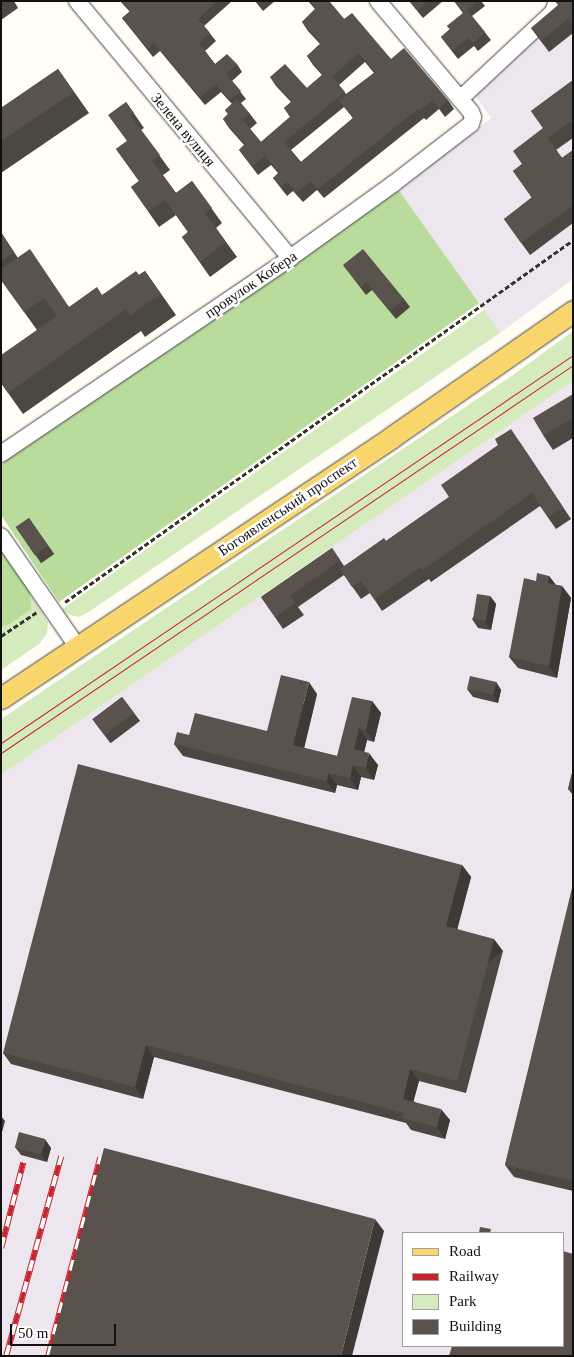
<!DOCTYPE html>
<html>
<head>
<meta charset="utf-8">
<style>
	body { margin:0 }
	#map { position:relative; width:574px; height:1357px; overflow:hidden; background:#fffdf5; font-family:Georgia,serif }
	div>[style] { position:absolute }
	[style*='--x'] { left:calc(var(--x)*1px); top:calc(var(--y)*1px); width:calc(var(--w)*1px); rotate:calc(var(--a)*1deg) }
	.industrial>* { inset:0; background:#eee6ef }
	.green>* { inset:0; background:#d5ebbd }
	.forest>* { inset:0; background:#b9dc9c }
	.path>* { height:2.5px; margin-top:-1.25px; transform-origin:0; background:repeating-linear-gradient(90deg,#333 0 5px,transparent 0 7.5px) }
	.roads { filter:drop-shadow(0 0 1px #444) drop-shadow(0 0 1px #444) }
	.minor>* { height:16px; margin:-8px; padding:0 8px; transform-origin:8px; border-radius:8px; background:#fff }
	.major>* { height:21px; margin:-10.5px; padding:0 10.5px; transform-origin:10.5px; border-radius:10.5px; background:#f9d66b }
	.tram>* { height:1px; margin:-0.5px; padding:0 0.5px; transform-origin:0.5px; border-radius:0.5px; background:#c4262e }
	.rail>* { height:5.5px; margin-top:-2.75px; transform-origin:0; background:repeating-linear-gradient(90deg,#fff 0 11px,#c4262e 0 22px); box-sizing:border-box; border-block:1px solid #c4262e }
	.wall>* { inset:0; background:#4d4742; transform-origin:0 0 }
	.shaded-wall>* { inset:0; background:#3f3936; transform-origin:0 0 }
	.building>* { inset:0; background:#5a524d; transform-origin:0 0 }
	span { translate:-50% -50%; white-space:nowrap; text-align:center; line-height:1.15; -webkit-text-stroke:5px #fff; paint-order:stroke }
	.street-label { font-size:15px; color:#111 }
	.frame { position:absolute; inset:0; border:2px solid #111; pointer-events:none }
	.legend { position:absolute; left:402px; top:1232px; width:162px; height:115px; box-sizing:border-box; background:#fff; border:1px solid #a0a0a0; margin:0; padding:6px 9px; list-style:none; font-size:15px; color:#111 }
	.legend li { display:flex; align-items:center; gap:10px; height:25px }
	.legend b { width:25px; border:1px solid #a0a0a0 }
	.scale { position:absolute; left:10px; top:1324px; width:106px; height:22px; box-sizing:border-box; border:2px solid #111; border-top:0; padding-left:6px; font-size:15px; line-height:18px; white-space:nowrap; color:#111; -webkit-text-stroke:4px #fff; paint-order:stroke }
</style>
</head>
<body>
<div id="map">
	<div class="industrial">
		<i style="clip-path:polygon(573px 3px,573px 279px,500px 333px,398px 189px,491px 118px,475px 95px)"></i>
		<i style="clip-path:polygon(evenodd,573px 381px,573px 1356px,1px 1356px,1px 775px,573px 381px,403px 1233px,563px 1233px,563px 1346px,403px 1346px,403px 1233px)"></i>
	</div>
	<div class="green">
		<i style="clip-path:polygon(484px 310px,500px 333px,90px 611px,79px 617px,70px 615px,61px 610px)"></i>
		<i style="clip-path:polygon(573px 331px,573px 381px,1px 775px,1px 719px,513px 375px)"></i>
		<i style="clip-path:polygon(1px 549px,48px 622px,47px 634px,39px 644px,1px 670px)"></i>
	</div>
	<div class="forest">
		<i style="clip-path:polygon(398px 189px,479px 303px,59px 602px,1px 515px,1px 466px,6px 459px)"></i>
		<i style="clip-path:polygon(1px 549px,30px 592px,31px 609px,10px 624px,1px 627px)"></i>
	</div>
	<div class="path">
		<i style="--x:65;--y:602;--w:624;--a:-35.47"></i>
		<i style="--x:1;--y:636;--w:43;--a:-33.7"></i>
	</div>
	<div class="roads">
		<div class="minor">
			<i style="--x:77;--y:1;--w:334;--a:50.3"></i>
			<i style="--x:460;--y:99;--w:127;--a:-43.1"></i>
			<i style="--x:553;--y:12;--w:12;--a:-70"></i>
			<i style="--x:1;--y:454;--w:349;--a:-34.1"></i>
			<i style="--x:290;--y:258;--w:127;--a:-35.7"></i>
			<i style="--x:393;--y:184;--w:98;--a:-37.6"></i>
			<i style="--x:471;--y:124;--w:7;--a:-74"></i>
			<i style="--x:473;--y:117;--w:5;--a:-112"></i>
			<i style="--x:471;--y:112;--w:145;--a:-130"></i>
			<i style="--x:1;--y:536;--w:134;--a:55.4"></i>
		</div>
		<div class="major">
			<i style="--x:1;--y:698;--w:470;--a:-33.7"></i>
			<i style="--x:392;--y:437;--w:221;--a:-34.8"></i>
		</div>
	</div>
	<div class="tram">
		<i style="--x:1;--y:743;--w:691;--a:-34.15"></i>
		<i style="--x:1;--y:753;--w:691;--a:-34.15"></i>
	</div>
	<div class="rail">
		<i style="--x:1;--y:1248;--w:88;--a:-75.5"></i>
		<i style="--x:6;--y:1356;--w:207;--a:-74.6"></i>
		<i style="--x:48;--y:1356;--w:205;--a:-75.3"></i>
	</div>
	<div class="wall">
		<i style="clip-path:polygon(1px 1px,14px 1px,18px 8px,1px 20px)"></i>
		<i style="clip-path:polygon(evenodd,120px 1px,232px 1px,204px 26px,216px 41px,205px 51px,215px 64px,237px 64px,242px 72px,232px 81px,246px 99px,241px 103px,250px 114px,257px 123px,250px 129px,261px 142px,290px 117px,284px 108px,291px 102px,276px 86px,270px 77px,307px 88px,322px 75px,313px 65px,307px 56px,320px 44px,308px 31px,302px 22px,315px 9px,308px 1px,329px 1px,344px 19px,391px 59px,448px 100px,454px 109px,445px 117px,439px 109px,426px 120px,424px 118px,324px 198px,317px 190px,303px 202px,293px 191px,287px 196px,273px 178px,278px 173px,271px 165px,258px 175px,239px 150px,244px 145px,229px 128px,223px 119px,228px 114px,225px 110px,232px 104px,221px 92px,205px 105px,160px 51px,153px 57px,122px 18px,130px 12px,120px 1px,365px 62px,374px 73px,346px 94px,339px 85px,365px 62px,120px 1px,344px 107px,353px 118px,301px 162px,291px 150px,344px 107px)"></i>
		<i style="clip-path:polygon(255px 1px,275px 1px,263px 11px)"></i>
		<i style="clip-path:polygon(409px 1px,443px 1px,423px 18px)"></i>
		<i style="clip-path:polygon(454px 1px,481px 1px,485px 6px,472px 16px,491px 40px,478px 51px,474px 46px,458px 59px,441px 37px,450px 29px,447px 26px,463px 13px)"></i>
		<i style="clip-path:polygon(573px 1px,573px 33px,549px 52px,531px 28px)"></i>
		<i style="clip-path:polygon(58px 69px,89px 113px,1px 173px,1px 108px)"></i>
		<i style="clip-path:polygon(573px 80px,573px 138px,556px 150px,562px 158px,573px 150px,573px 223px,530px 255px,504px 219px,532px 198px,513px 171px,522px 164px,543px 128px,531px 111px)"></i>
		<i style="clip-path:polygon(126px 102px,144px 128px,141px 130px,170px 170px,163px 175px,176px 193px,192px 181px,222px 223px,216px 228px,237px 257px,210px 277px,182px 237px,188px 232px,176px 215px,159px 227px,131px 187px,139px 181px,116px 149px,127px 141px)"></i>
		<i style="clip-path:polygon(1px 232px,18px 258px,69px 307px,102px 295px,139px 275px,145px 271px,176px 315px,145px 337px,141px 331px,23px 414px,1px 383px,37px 330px,1px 280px)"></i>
		<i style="clip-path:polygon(343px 265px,404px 299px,410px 307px,396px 319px,372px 290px,366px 295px)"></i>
		<i style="clip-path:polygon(573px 394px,573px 438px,553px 450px,543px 435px)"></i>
		<i style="clip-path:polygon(519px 441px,571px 519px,556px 529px,540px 506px,431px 582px,429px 579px,382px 611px,370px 593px,361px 599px,344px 575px,298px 607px,304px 615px,283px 629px,261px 597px,332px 548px,344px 566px,386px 541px,449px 497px)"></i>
		<i style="left:29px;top:518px;width:44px;height:16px;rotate:55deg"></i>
		<i style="clip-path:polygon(549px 576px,556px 585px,562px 586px,571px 598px,557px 678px,518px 668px,509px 657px,536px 581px)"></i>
		<i style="clip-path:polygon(490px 596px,496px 604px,491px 630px,478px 628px,472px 619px)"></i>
		<i style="clip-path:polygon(496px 682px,501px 690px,498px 703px,473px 697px,467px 689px)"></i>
		<i style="clip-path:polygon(317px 694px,304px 748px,337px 756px,372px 701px,381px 713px,374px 742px,367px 740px,364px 752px,378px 765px,374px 780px,361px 777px,358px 790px,337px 785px,335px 793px,183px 756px,174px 744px,189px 735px,267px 731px)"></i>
		<i style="left:122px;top:697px;width:30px;height:37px;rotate:53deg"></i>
		<i style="clip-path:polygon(573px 769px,573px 795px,568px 789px)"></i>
		<i style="clip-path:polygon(462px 865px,471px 877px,457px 929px,503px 951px,466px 1093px,419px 1081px,413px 1101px,450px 1120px,445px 1139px,411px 1130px,406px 1123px,154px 1057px,143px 1099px,11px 1064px,3px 1053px)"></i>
		<i style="clip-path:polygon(573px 888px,573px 1191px,514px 1177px,505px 1165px)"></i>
		<i style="clip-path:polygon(15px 1147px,51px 1148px,47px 1162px,21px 1155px)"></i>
	</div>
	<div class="shaded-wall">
		<i style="clip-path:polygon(549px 576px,558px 588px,548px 583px)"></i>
		<i style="clip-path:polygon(562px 586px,571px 598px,557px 678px,549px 666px)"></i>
		<i style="clip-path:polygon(490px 596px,496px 604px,491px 630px,485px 622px)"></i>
		<i style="clip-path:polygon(309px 682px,317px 694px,302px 757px,293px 745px)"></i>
		<i style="clip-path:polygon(496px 682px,501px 690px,498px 703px,493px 695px)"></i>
		<i style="clip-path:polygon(372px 701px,381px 713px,374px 742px,366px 730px)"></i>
		<i style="clip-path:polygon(359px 728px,367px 740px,362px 761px,354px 749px)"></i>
		<i style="clip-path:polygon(369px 753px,378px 765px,374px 780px,366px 768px)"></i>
		<i style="clip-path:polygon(353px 765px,361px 777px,358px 790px,350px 778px)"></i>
		<i style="clip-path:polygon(328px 773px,337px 785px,335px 793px,327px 781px)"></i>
		<i style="clip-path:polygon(462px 865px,471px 877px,455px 938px,446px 926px)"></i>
		<i style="left:494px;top:939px;width:15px;height:147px;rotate:53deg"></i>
		<i style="clip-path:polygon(146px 1045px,154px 1057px,143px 1099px,135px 1087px)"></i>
		<i style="clip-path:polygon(410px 1069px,419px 1081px,411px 1111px,403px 1099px)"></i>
		<i style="clip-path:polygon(441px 1109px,450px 1120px,445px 1139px,437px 1127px)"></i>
		<i style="clip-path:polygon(1px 1116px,5px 1121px,1px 1136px)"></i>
		<i style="clip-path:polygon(45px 1139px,51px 1148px,47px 1162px,41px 1154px)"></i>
		<i style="clip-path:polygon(375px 1219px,384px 1231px,352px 1356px,341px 1356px)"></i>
	</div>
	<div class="building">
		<i style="clip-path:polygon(122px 1px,217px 1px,198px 19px,210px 33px,199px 43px,215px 64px,227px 54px,237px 64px,226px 74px,241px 91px,230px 100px,216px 84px,200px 97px,154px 43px,148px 49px,122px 18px,130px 11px)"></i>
		<i style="clip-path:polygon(evenodd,310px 1px,329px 1px,344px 19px,352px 13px,391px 59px,404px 48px,448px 100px,439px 108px,433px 100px,419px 111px,418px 109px,318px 189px,311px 181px,296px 193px,287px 182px,281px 187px,273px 178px,279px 173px,265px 156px,252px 166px,239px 150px,245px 144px,223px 119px,228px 114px,225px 110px,237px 99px,250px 114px,243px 120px,261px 142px,291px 116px,284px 108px,292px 101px,270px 77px,285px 64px,307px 88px,323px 74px,307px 56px,321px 43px,302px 22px,316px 8px,310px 1px,359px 53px,375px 72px,339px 100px,353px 118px,301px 162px,284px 142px,345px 92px,332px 77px,359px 53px)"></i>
		<i style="clip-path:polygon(410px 1px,428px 1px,417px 10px)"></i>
		<i style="clip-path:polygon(454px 1px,478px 1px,463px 13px)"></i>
		<i style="clip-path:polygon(555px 1px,573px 1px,573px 25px,568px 19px,541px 41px,531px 28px,558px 5px)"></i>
		<i style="clip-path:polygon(467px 10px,485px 32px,473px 43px,468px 38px,452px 51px,441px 37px,450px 29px,447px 26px)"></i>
		<i style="clip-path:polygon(58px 69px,74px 92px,1px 141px,1px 108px)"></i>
		<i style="clip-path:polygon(573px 80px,573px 125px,570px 122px,548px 138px,562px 158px,573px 150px,573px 205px,521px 243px,504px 219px,532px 197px,513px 171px,522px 164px,513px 151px,543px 128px,531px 111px)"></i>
		<i style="clip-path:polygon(126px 102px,134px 113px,130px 115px,160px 155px,152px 161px,176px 193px,192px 181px,212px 208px,205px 213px,226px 242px,200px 262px,182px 237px,188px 232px,165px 200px,149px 212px,131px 187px,139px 181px,116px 149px,127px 141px,108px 115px)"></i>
		<i style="clip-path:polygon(1px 233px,14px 253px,1px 261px)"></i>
		<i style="clip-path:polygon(30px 249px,69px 307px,97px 287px,102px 295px,136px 271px,139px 275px,145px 271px,161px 294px,130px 315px,126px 309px,8px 393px,1px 383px,1px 355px,57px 316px,44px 298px,24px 312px,1px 280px,1px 269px)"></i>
		<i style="clip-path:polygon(363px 249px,404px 299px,390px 311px,366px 282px,361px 287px,343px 265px)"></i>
		<i style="clip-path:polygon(573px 394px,573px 418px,543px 435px,533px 418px)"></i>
		<i style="clip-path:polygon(511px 429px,563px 507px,548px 517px,532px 493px,423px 570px,421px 567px,374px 599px,361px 581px,352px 587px,340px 569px,384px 538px,386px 541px,449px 497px,441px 485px,498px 445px,495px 439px)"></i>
		<i style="left:29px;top:518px;width:34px;height:16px;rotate:56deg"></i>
		<i style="clip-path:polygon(332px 548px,340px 560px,290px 596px,295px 603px,275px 617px,261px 597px)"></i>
		<i style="clip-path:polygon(537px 573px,549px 576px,548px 583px,562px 586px,549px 666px,509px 657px,524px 578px,536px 581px)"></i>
		<i style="left:477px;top:594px;width:13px;height:25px;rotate:9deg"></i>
		<i style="clip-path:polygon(281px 675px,309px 682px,293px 745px,337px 756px,352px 697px,372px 701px,366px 730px,359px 728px,354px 749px,369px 753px,366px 768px,353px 765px,350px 778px,328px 773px,327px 781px,174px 744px,177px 732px,189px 735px,195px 713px,267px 731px)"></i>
		<i style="left:470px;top:676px;width:27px;height:13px;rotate:13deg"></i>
		<i style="left:122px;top:697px;width:20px;height:37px;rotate:53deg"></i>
		<i style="clip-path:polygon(78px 764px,462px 865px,446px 926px,494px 939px,457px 1081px,410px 1069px,403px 1099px,441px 1109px,437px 1127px,402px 1118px,404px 1113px,146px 1045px,135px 1087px,3px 1053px)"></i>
		<i style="clip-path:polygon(573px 769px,573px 790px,568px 789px)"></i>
		<i style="clip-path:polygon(572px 888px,573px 888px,573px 1181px,505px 1165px)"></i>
		<i style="left:19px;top:1132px;width:27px;height:16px;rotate:15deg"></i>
		<i style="clip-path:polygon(104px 1148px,375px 1219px,341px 1356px,49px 1356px)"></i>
		<i style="clip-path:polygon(480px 1227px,491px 1229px,490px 1233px,491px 1233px,479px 1233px)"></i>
		<i style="clip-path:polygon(563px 1251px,573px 1254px,573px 1356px,449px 1356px,452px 1346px,563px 1346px)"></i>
	</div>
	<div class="street-label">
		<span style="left:183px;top:130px;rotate:50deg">Зелена вулиця</span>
		<span style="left:251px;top:285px;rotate:-34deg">провулок Кобера</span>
		<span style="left:288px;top:507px;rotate:-34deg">Богоявленський проспект</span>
	</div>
	<div class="frame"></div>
	<ul class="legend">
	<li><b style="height:6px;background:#f9d66b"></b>Road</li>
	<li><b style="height:6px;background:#c4262e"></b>Railway</li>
	<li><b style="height:14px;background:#d5ebbd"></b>Park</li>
	<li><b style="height:14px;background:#5a524d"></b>Building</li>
	</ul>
	<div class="scale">50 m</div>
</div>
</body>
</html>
